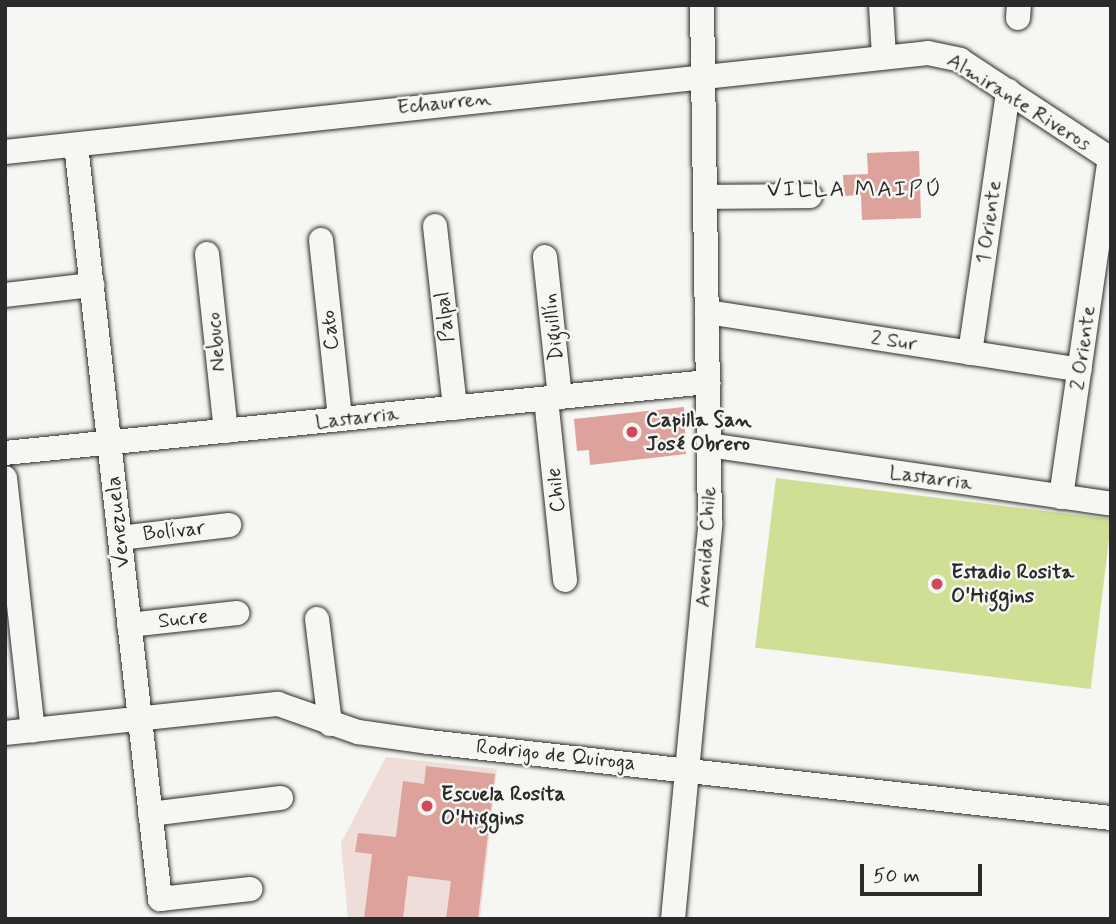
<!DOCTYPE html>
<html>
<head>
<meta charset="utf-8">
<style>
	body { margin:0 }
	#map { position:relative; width:1116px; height:924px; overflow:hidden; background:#f6f6f2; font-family:Mynerve,sans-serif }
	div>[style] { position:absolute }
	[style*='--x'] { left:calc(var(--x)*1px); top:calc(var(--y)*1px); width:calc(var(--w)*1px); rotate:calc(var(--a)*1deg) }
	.built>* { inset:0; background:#eeddd8 }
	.green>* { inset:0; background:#cfdf93; transform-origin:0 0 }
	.building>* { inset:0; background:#dca29b }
	.roads { filter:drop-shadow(0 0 2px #2b2b2b) drop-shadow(0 0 2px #2b2b2b) }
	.minor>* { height:24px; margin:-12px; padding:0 12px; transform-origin:12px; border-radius:12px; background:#f6f6f2 }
	.dots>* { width:19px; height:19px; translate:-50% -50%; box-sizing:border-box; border:4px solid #f6f6f2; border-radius:50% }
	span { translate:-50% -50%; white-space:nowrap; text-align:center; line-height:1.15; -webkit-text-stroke:5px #f6f6f2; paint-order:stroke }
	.street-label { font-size:21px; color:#2b2b2b }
	.poi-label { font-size:21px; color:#2b2b2b; font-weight:700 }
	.left { translate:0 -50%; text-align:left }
	.neighbourhood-label { font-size:23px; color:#2b2b2b; letter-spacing:2px }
	.frame { position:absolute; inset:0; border:7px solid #2b2b2b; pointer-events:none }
	.scale { position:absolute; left:860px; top:864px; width:122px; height:32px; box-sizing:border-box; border:4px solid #2b2b2b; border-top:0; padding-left:9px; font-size:21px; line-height:24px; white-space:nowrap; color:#2b2b2b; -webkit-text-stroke:5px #f6f6f2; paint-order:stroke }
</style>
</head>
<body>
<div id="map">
	<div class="built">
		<i style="clip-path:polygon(386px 757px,497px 769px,480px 919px,348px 919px,341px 843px)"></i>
	</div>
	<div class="green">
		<i style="left:776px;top:478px;width:338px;height:171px;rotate:7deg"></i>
	</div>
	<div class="building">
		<i style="clip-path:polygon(919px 151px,921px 218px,862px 220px,861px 195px,844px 196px,843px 175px,868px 174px,867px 153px)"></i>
		<i style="clip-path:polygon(684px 407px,686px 454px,590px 465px,589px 450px,577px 451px,574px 419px)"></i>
		<i style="clip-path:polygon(426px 766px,495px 774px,478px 919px,446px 919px,451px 881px,408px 876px,403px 919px,364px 919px,372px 854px,355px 852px,358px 833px,396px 837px,403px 781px,424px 784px)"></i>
	</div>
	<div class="roads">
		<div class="minor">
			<i style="--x:881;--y:5;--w:52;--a:86.7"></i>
			<i style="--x:1018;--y:18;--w:13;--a:-86"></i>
			<i style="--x:76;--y:145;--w:759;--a:83.64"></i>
			<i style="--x:160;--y:899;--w:91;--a:-6.3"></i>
			<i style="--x:5;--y:152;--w:928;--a:-6.12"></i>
			<i style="--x:928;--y:53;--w:33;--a:12"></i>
			<i style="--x:960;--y:60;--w:181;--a:33.3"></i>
			<i style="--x:705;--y:197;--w:105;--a:-0.5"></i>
			<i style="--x:435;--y:226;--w:183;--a:83.7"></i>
			<i style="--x:321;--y:240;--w:180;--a:83.9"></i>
			<i style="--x:207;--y:254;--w:178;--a:83.9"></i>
			<i style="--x:545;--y:257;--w:141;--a:83.9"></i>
			<i style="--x:5;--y:295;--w:88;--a:-6.6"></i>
			<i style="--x:707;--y:312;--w:377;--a:8.8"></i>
			<i style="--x:970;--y:353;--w:265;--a:-81.7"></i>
			<i style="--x:546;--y:399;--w:182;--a:84"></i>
			<i style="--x:709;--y:445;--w:406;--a:8.3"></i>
			<i style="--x:5;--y:453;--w:707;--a:-5.77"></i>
			<i style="--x:5;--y:478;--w:254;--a:83.7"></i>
			<i style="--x:1061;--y:497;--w:343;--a:-81.8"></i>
			<i style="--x:120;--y:538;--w:110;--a:-6.8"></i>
			<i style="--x:317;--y:619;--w:106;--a:82.9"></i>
			<i style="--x:129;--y:625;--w:109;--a:-6.3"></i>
			<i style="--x:5;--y:733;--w:275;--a:-6.1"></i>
			<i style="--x:278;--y:704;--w:85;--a:19.3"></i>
			<i style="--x:358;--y:732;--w:72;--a:8"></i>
			<i style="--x:429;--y:742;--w:686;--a:6.36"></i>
			<i style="--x:150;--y:814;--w:132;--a:-7"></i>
			<i style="--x:673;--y:919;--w:397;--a:-84.6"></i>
			<i style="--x:710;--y:524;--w:519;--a:-90.88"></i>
		</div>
	</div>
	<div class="dots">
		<i style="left:632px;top:432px;background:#d1495b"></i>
		<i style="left:937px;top:584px;background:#d1495b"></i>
		<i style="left:427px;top:806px;background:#d1495b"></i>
	</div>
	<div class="street-label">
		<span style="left:1019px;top:102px;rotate:32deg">Almirante Riveros</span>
		<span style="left:444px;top:103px;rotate:-6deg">Echaurren</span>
		<span style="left:989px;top:222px;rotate:-82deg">1 Oriente</span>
		<span style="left:445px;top:317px;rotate:-96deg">Palpal</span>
		<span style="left:553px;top:327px;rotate:-96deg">Diguillín</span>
		<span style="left:330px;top:330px;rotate:-96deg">Cato</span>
		<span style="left:894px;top:341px;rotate:9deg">2 Sur</span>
		<span style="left:216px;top:342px;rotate:-96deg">Nebuco</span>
		<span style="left:1083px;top:348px;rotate:-82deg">2 Oriente</span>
		<span style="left:357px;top:418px;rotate:-6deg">Lastarria</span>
		<span style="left:931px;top:478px;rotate:8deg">Lastarria</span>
		<span style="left:556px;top:490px;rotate:-96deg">Chile</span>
		<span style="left:118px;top:522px;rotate:-96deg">Venezuela</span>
		<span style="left:174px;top:531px;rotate:-6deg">Bolívar</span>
		<span style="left:706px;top:547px;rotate:-87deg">Avenida Chile</span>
		<span style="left:183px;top:619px;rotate:-6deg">Sucre</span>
		<span style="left:556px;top:755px;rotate:6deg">Rodrigo de Quiroga</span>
	</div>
	<div class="poi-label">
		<span class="left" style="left:646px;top:432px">Capilla San<br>José Obrero</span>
		<span class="left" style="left:951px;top:584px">Estadio Rosita<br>O'Higgins</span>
		<span class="left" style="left:441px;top:806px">Escuela Rosita<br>O'Higgins</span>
	</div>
	<div class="neighbourhood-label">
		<span style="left:855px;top:190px">VILLA MAIPÚ</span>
	</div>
	<div class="frame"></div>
	<div class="scale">50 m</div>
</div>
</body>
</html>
